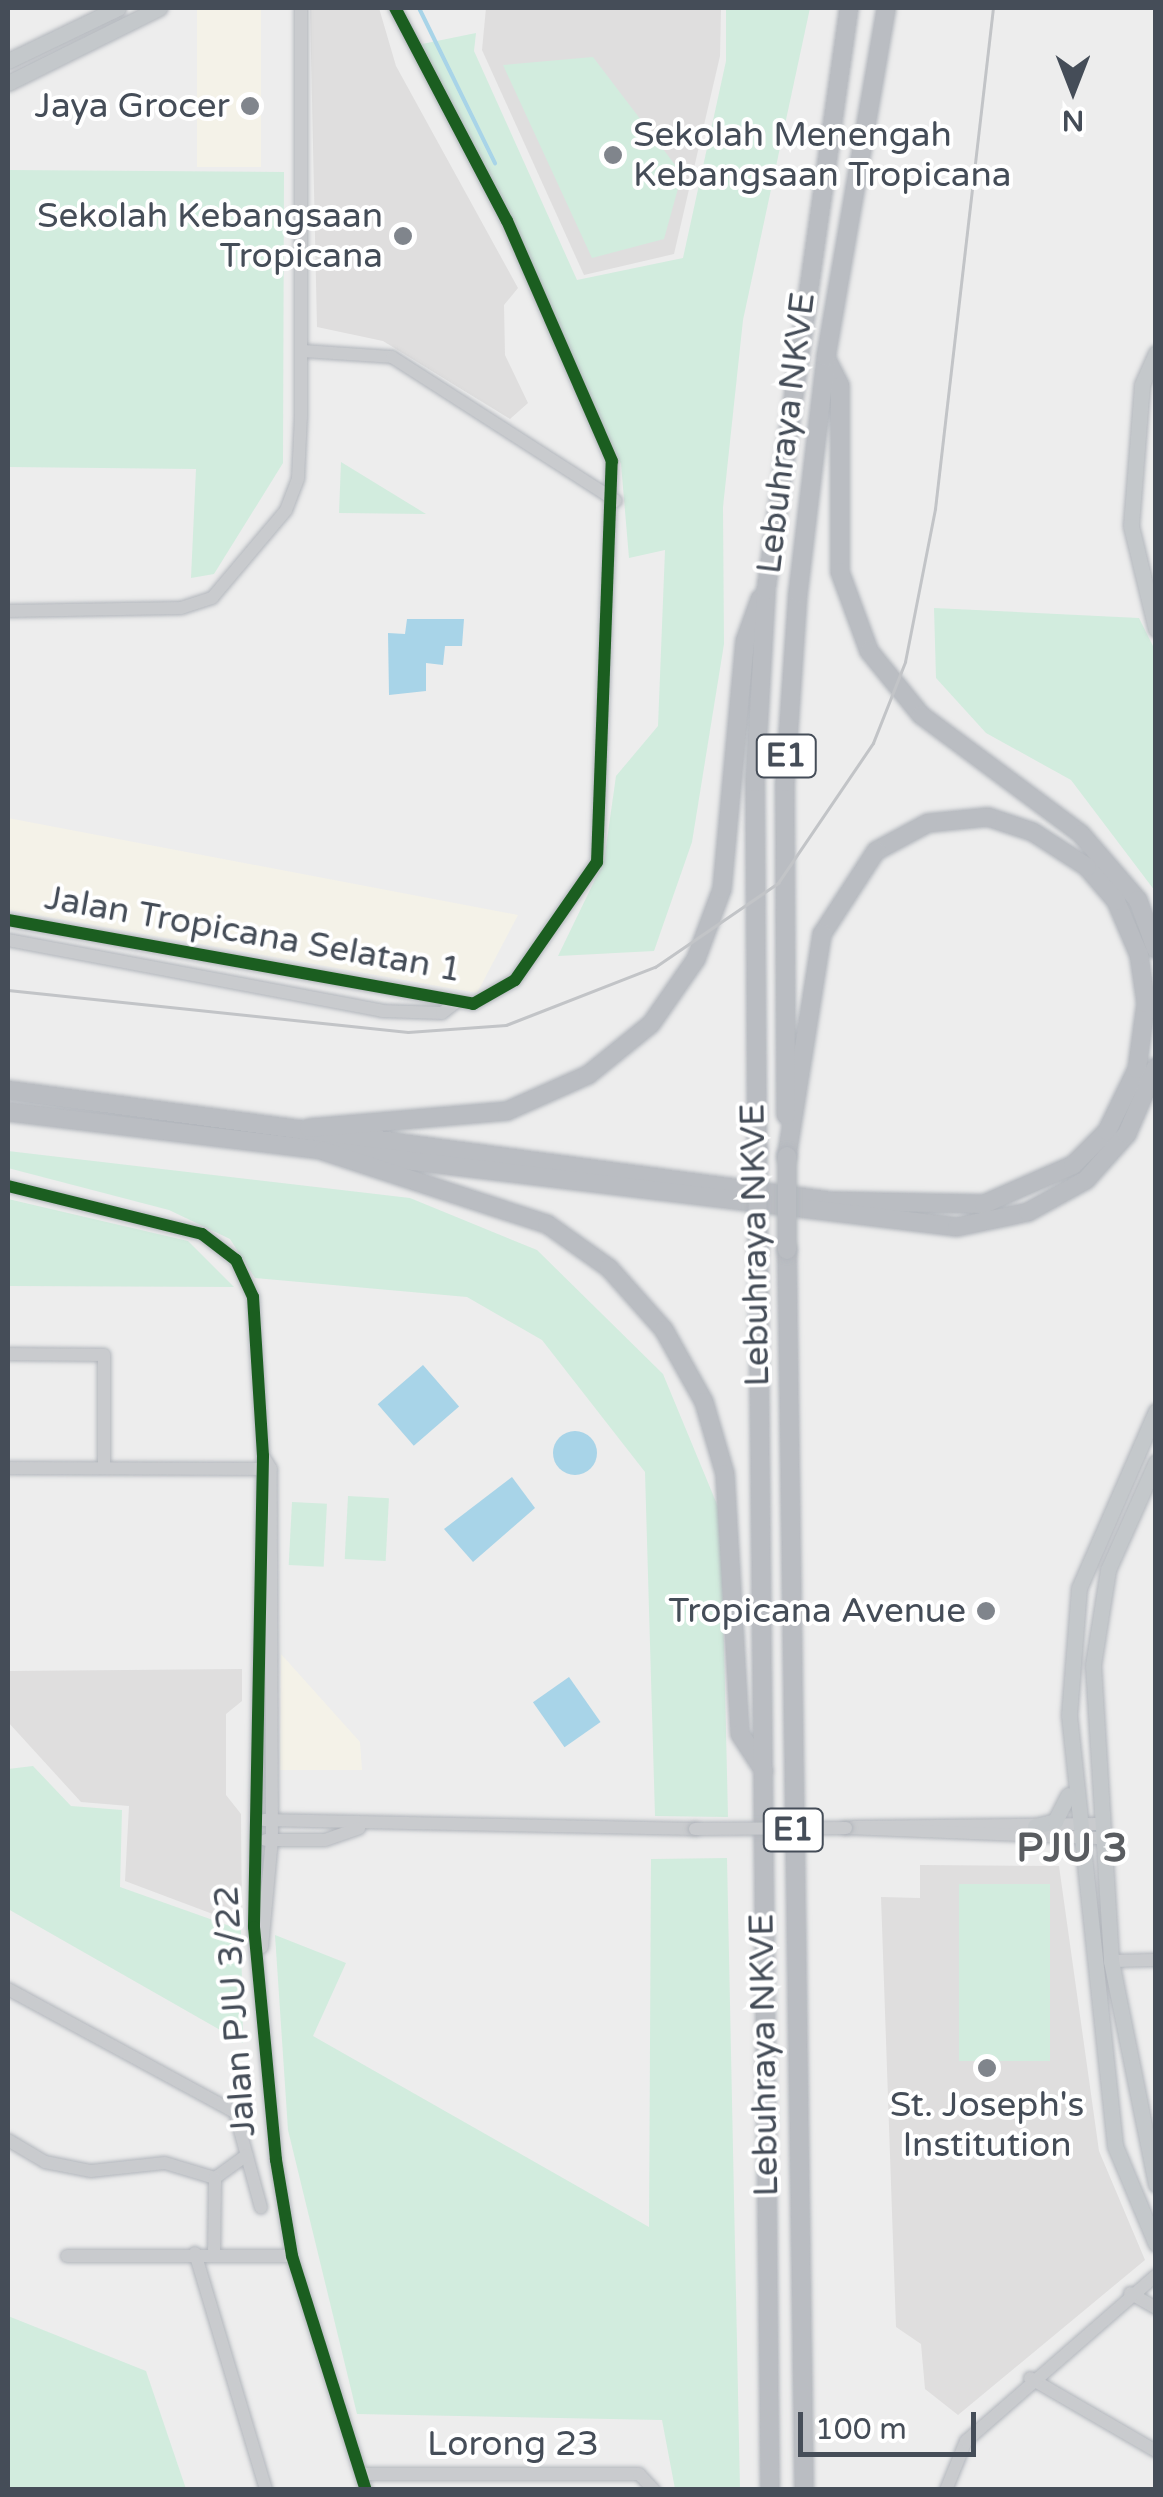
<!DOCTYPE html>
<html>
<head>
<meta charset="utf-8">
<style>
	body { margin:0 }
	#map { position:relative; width:1163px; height:2497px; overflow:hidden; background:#ededed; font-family:"Varela Round",sans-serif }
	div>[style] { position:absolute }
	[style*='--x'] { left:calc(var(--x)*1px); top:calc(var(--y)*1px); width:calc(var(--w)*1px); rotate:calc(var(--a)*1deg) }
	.commercial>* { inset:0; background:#f4f2e8; transform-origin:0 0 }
	.education>* { inset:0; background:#dfdede }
	.green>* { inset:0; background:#d2ecde; transform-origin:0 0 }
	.water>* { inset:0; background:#a8d4e8; transform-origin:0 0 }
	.round { border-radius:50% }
	.stream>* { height:4px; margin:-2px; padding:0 2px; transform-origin:2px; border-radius:2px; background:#a8d4e8 }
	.roads { filter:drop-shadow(0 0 2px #b2b6bc) drop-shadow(0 0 2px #b2b6bc) }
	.minor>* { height:12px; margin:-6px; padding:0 6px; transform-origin:6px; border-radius:6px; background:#c9cbce }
	.major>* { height:15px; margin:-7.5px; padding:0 7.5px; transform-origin:7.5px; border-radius:7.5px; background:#c4c8cb }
	.highway>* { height:18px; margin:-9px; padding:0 9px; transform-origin:9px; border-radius:9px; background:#babdc2 }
	.tram>* { height:2.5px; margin:-1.25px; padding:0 1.25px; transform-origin:1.25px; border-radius:1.25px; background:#c2c4c7 }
	.bridges { filter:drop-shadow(0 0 2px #b2b6bc) drop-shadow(0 0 2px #b2b6bc) }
	.minor-bridge>* { height:12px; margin:-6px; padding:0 6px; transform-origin:6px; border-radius:6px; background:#c9cbce }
	.highway-bridge>* { height:18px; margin:-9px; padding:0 9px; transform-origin:9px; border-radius:9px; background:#babdc2 }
	.cycleway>* { height:12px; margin:-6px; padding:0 6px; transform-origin:6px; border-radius:6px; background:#1b5e20 }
	.dots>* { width:28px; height:28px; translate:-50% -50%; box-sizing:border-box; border:5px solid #fff; border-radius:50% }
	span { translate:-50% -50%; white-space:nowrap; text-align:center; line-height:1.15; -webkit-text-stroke:8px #fff; paint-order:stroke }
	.shield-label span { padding:2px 8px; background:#fff; border:2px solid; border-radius:8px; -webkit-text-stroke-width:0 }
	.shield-label { font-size:32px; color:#454d58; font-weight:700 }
	.poi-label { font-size:35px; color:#454d58 }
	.right { translate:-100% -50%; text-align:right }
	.left { translate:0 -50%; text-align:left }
	.street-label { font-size:35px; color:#454d58 }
	.quarter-label { font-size:40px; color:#595c60; font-weight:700 }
	.frame { position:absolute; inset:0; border:10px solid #454d58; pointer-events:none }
	.north { position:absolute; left:1023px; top:40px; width:100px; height:100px; -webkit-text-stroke:8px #fff; paint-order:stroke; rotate:180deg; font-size:28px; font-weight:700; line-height:40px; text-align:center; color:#454d58 }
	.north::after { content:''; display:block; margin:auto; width:35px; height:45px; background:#454d58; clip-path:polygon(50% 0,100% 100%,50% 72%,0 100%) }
	.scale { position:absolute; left:798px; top:2412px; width:178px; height:45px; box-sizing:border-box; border:5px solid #454d58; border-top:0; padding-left:12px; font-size:30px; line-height:35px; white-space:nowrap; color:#454d58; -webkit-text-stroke:8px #fff; paint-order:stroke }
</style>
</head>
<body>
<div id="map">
	<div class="commercial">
		<i style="left:197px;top:8px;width:64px;height:159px"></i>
		<i style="clip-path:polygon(8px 818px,518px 915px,477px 993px,8px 910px)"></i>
		<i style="clip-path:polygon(281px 1654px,360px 1742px,362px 1770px,280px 1770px)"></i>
	</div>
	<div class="education">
		<i style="clip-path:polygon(310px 8px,379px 8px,396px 66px,518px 288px,504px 305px,505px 355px,528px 403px,510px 419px,383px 341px,317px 327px)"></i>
		<i style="clip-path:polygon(486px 8px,721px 8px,720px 56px,674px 254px,584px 275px,482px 50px)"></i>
		<i style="clip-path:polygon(242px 1669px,242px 1701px,226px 1714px,226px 1795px,241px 1814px,242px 1925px,125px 1881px,129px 1806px,81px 1802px,8px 1722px,8px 1671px)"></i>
		<i style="clip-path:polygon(920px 1865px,1059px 1866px,1099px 2151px,1145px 2260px,958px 2415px,925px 2389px,921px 2344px,896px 2327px,881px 1897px,920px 1898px)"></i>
	</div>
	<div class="green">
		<i style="clip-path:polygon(726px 8px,810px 8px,743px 320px,723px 507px,724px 644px,692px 842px,654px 951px,558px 956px,604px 861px,616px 776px,658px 726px,665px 550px,629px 558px,621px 464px,422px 44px,476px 33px,474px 51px,577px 280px,683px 258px,726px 61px)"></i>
		<i style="clip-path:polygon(593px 57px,682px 174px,664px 239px,592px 258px,503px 65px)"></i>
		<i style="clip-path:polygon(8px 170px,284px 172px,283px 463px,214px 574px,191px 578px,196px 469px,8px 467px)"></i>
		<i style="clip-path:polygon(341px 462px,426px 514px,339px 513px)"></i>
		<i style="clip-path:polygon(934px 608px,1139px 618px,1155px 650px,1155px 891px,1071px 780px,986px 733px,936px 678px)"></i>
		<i style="clip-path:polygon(8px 1151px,410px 1198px,537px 1250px,663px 1374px,721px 1514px,728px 1817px,655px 1816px,645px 1472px,542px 1340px,467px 1297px,255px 1278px,230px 1239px,169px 1210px,8px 1168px)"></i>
		<i style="clip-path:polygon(8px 1199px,188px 1241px,234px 1287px,8px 1286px)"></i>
		<i style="left:348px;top:1496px;width:41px;height:63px;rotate:3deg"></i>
		<i style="left:292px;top:1502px;width:35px;height:63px;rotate:3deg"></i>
		<i style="clip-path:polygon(33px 1766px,71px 1806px,122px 1810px,120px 1887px,241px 1930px,243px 2043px,8px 1909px,8px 1769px)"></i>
		<i style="clip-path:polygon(727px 1858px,740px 2489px,675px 2489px,662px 2420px,357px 2414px,288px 2130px,275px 1935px,346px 1963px,313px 2036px,649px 2227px,651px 1859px)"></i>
		<i style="left:959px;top:1884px;width:91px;height:177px"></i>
		<i style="clip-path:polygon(8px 2316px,146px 2371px,186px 2489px,8px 2489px)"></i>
	</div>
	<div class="water">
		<i style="clip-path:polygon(407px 619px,464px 619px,462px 646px,445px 646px,443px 665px,426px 663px,426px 691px,389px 695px,388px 633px,405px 634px)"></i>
		<i style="left:423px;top:1365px;width:55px;height:60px;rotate:49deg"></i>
		<i class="round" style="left:553px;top:1431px;width:44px;height:44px"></i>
		<i style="clip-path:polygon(512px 1477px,535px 1508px,473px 1562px,444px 1529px)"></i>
		<i style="left:569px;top:1677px;width:55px;height:44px;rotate:55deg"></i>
	</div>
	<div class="stream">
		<i style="--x:419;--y:8;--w:173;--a:63.9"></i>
	</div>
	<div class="roads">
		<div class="minor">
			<i style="--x:302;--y:351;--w:90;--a:3.8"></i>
			<i style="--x:392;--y:357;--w:266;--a:32.7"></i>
			<i style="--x:8;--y:611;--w:173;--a:-1"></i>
			<i style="--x:181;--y:608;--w:33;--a:-18"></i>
			<i style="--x:212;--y:598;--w:115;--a:-49.9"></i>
			<i style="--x:286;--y:510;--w:34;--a:-69"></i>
			<i style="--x:298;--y:478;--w:61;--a:-87.2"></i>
			<i style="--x:301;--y:417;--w:409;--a:-90"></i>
			<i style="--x:8;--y:920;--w:473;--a:10.2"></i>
			<i style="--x:473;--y:1004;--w:48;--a:-29.7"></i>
			<i style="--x:515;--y:980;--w:144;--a:-55.2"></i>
			<i style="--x:597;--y:862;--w:401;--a:-87.9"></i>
			<i style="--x:612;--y:461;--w:262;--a:-113.6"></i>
			<i style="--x:507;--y:221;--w:241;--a:-117.7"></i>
			<i style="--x:8;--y:940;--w:381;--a:10.7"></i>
			<i style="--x:382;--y:1011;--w:60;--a:1.9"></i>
			<i style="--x:442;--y:1013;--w:18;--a:-38"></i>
			<i style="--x:8;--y:1186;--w:200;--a:13.9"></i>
			<i style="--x:202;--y:1234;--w:43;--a:37.4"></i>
			<i style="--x:236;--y:1260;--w:41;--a:65.3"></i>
			<i style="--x:253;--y:1297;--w:159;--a:86.4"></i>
			<i style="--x:263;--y:1456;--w:471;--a:91.1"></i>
			<i style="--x:254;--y:1927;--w:234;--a:84.6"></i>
			<i style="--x:276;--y:2160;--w:97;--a:80.5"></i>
			<i style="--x:292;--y:2256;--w:245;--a:72.5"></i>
			<i style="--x:8;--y:1354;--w:96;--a:0.6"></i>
			<i style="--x:104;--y:1355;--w:113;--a:90"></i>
			<i style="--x:8;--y:1468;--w:255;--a:0.2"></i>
			<i style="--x:264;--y:1820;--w:431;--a:1.2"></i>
			<i style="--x:853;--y:1827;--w:243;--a:-0.7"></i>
			<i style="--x:846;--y:1828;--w:251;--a:2.3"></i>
			<i style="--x:266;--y:1840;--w:59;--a:0"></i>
			<i style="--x:325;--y:1840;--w:36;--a:-19"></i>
			<i style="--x:262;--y:1947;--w:107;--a:-84.7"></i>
			<i style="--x:272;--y:1840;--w:371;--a:-90.2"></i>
			<i style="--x:271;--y:1469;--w:15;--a:-122"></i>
			<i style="--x:1111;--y:1961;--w:45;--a:-1.3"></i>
			<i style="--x:8;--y:1989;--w:258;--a:28.5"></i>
			<i style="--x:235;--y:2112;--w:99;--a:74.8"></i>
			<i style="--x:8;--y:2140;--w:43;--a:30.7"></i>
			<i style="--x:45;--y:2162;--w:47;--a:11.1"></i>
			<i style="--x:91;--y:2171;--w:74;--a:-6.2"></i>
			<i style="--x:165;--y:2163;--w:52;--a:16.7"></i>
			<i style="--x:215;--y:2178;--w:39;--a:-36"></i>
			<i style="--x:195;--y:2253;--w:247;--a:73.3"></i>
			<i style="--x:214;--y:2254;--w:76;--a:-89.2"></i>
			<i style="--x:67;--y:2256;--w:225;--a:0"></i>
			<i style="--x:1130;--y:2293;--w:30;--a:30"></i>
			<i style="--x:1030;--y:2378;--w:146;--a:30.1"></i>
			<i style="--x:362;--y:2474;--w:277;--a:0"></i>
			<i style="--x:639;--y:2474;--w:22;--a:47"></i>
			<i style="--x:946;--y:2490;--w:53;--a:-67.8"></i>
			<i style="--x:966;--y:2441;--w:252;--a:-41.1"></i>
		</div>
		<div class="major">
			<i style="--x:8;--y:61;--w:122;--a:-25.7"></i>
			<i style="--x:8;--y:83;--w:169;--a:-26.4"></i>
			<i style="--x:1156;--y:353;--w:35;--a:114"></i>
			<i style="--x:1142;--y:385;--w:141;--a:94.5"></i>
			<i style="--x:1131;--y:526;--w:106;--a:76.4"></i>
			<i style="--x:1156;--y:1411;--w:193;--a:113.5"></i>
			<i style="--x:1079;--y:1588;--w:127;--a:94.5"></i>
			<i style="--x:1069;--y:1715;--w:433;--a:83.9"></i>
			<i style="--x:1115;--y:2146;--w:106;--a:67.3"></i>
			<i style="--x:1156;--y:1462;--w:118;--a:114"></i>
			<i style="--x:1108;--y:1570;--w:96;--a:99"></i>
			<i style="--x:1093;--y:1665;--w:297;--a:86.5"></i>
			<i style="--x:1111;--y:1961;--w:228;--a:78.6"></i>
			<i style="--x:1035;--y:1826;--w:21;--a:-14"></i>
			<i style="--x:1055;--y:1821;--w:29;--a:-63"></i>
		</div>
		<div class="highway">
			<i style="--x:826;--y:358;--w:31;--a:63"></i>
			<i style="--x:840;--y:386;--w:186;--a:90"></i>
			<i style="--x:840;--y:572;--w:84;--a:69.8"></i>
			<i style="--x:869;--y:651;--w:82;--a:50.9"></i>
			<i style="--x:921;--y:715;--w:199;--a:36.6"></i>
			<i style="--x:1081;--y:834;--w:87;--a:49.2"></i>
			<i style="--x:1138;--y:900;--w:52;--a:69.8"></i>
			<i style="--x:8;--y:1090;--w:830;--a:7.68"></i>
			<i style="--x:831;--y:1201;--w:153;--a:1.1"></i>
			<i style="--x:984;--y:1204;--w:97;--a:-23.7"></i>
			<i style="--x:1073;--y:1165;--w:48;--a:-45"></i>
			<i style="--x:1107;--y:1131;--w:69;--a:-64.2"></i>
			<i style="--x:1137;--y:1069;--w:67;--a:-82.2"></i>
			<i style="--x:1146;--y:1003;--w:49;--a:-98.3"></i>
			<i style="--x:1139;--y:955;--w:59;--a:-113.1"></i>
			<i style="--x:1116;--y:901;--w:45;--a:-130.5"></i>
			<i style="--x:1087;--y:867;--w:64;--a:-147.1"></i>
			<i style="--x:1033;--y:832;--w:47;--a:-161.6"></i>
			<i style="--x:988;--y:817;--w:60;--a:174.3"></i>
			<i style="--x:928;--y:823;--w:59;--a:151.7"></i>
			<i style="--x:876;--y:851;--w:99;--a:123"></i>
			<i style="--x:822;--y:934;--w:225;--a:99"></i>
			<i style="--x:8;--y:1112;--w:956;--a:6.91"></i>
			<i style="--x:957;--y:1227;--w:73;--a:-11.9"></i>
			<i style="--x:1028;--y:1212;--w:66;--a:-28.9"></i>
			<i style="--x:1086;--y:1180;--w:62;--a:-48.3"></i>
			<i style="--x:1127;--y:1134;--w:73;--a:-66.6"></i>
			<i style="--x:786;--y:1115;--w:333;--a:-90.2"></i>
			<i style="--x:785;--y:782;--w:189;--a:-86.1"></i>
			<i style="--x:798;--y:593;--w:238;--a:-83.2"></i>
			<i style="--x:826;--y:357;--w:354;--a:-80.2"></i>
			<i style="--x:309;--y:1128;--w:199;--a:-4.9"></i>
			<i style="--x:507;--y:1111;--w:89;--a:-24"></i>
			<i style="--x:588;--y:1075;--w:81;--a:-39"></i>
			<i style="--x:651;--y:1024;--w:79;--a:-55.3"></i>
			<i style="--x:696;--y:959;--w:75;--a:-69.6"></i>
			<i style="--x:722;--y:889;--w:249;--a:-84.7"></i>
			<i style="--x:745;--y:641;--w:45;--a:-70.3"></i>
			<i style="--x:757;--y:1150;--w:368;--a:-90.3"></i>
			<i style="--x:755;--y:782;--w:192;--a:-86.7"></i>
			<i style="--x:766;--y:590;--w:588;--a:-81.88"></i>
			<i style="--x:323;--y:1151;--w:236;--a:18.1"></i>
			<i style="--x:547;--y:1224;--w:76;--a:35.4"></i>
			<i style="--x:609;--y:1268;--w:83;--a:48.4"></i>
			<i style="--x:664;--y:1330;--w:82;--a:60.9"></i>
			<i style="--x:704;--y:1402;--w:75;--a:73.7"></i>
			<i style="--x:725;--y:1474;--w:260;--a:86.7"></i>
			<i style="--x:740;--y:1734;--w:44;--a:57"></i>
			<i style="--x:758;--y:1247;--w:1243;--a:89.45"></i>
			<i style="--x:787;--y:1250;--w:1240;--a:89.21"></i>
		</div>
	</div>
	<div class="tram">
		<i style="--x:8;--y:990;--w:402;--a:6"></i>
		<i style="--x:408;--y:1032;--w:98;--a:-4.1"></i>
		<i style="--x:506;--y:1025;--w:160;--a:-21.3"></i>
		<i style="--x:655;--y:967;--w:149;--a:-34.3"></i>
		<i style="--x:778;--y:883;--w:169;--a:-55.8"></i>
		<i style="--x:873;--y:743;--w:87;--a:-68.4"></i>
		<i style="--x:905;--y:662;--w:156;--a:-78.9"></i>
		<i style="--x:935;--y:509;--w:504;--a:-83.4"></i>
	</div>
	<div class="bridges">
		<div class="minor-bridge">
			<i style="--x:695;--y:1829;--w:151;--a:-0.4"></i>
		</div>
		<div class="highway-bridge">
			<i style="--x:757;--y:1150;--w:97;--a:89.4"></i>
			<i style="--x:787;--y:1156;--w:94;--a:90"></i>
		</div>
	</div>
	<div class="cycleway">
		<i style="--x:8;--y:920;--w:473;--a:10.2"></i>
		<i style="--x:473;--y:1004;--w:48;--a:-29.7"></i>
		<i style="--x:515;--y:980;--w:144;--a:-55.2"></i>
		<i style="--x:597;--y:862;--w:401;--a:-87.9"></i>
		<i style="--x:612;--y:461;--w:262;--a:-113.6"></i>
		<i style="--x:507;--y:221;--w:241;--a:-117.7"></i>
		<i style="--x:8;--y:1186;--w:200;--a:13.9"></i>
		<i style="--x:202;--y:1234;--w:43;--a:37.4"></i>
		<i style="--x:236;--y:1260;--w:41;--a:65.3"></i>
		<i style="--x:253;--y:1297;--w:159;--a:86.4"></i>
		<i style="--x:263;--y:1456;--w:471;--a:91.1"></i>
		<i style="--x:254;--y:1927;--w:234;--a:84.6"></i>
		<i style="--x:276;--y:2160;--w:97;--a:80.5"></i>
		<i style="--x:292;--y:2256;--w:245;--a:72.5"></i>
	</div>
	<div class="dots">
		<i style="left:250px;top:106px;background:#80858c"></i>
		<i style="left:613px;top:155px;background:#80858c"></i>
		<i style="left:403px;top:236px;background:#80858c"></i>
		<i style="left:986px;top:1611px;background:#80858c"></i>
		<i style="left:987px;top:2068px;background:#80858c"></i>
	</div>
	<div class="shield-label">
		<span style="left:786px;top:756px">E1</span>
		<span style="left:793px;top:1830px">E1</span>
	</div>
	<div class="poi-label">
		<span class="right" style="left:230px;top:106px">Jaya Grocer</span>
		<span class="left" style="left:633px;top:155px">Sekolah Menengah<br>Kebangsaan Tropicana</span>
		<span class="right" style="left:383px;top:236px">Sekolah Kebangsaan<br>Tropicana</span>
		<span class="right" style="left:966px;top:1611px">Tropicana Avenue</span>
		<span style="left:987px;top:2125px">St. Joseph's<br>Institution</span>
	</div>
	<div class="street-label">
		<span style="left:786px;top:433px;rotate:-83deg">Lebuhraya NKVE</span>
		<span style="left:253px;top:934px;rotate:10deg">Jalan Tropicana Selatan 1</span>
		<span style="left:755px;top:1245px;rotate:-91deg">Lebuhraya NKVE</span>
		<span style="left:235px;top:2011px;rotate:-94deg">Jalan PJU 3/22</span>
		<span style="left:764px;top:2055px;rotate:-91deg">Lebuhraya NKVE</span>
		<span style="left:513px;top:2444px">Lorong 23</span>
	</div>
	<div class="quarter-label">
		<span style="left:1072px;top:1848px">PJU 3</span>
	</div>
	<div class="frame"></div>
	<div class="north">N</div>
	<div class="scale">100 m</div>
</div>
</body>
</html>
